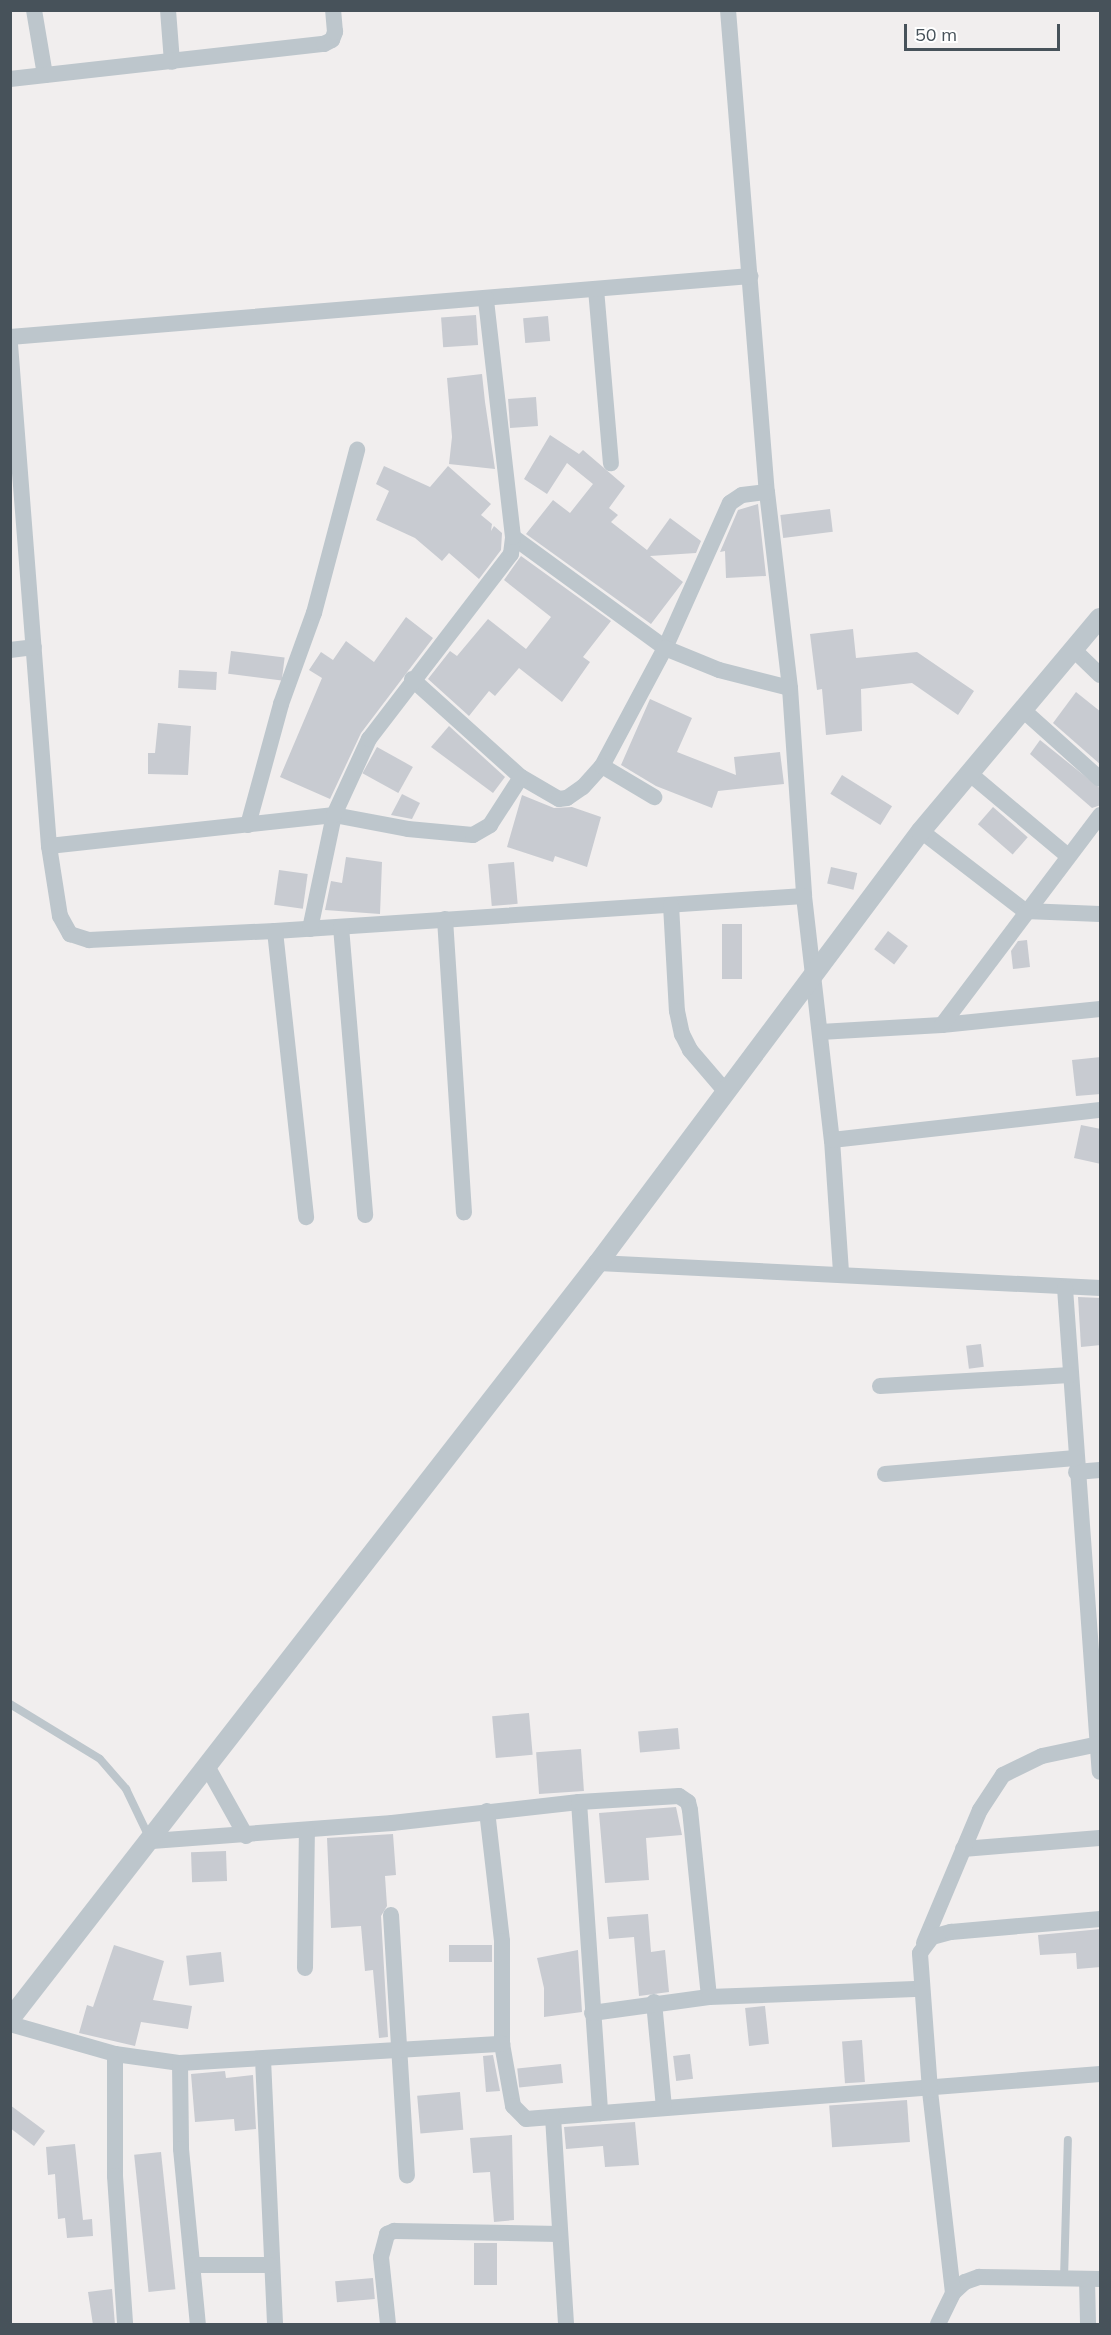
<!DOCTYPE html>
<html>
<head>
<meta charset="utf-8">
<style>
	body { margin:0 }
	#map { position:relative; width:1111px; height:2335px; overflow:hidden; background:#f1eeee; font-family:Mulish,sans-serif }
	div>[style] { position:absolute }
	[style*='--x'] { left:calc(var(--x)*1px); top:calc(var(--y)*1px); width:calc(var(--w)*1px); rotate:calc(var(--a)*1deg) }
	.building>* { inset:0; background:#c8cbd1; transform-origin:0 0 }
	.service>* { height:8px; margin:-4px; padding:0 4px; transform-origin:4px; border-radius:4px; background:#bdc6cc }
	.minor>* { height:16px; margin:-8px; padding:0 8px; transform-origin:8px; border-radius:8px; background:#bdc6cc }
	.tertiary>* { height:20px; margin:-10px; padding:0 10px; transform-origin:10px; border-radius:10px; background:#bdc6cc }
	span { translate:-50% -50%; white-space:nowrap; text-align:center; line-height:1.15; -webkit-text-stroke:6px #fff; paint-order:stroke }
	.frame { position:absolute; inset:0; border:12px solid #47525a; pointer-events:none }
	.scale { position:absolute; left:904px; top:24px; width:156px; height:27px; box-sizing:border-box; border:3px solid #47525a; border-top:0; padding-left:8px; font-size:18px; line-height:21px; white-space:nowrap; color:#47525a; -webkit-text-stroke:4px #fff; paint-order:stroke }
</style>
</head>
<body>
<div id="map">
	<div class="building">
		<i style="left:476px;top:315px;width:30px;height:35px;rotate:86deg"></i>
		<i style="left:548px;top:316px;width:25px;height:25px;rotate:85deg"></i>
		<i style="clip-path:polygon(482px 374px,485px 402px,495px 469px,449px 464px,452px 437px,447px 378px)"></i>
		<i style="left:536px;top:397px;width:29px;height:28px;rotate:86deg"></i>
		<i style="clip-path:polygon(550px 435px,579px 454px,583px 450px,625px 486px,609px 508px,618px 515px,611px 522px,647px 550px,670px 518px,701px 541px,696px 553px,650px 556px,683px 582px,651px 624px,526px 534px,553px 500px,570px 513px,593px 484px,567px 463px,547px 494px,524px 479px)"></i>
		<i style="clip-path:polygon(384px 466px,430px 487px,448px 466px,491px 504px,481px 515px,492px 524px,491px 531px,494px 526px,502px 533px,501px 550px,479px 579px,449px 553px,442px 561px,415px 538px,376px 520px,389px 491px,376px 484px)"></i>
		<i style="clip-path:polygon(758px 504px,766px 576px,726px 578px,725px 551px,720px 552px,738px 510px)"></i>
		<i style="left:830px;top:509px;width:23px;height:50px;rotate:83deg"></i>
		<i style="clip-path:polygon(521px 556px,611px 621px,583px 657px,590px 662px,562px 702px,519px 668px,495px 696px,489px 691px,469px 716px,428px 679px,450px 651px,457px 656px,488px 619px,526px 649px,551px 617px,504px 580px)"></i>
		<i style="clip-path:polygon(406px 617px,433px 638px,361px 733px,330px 799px,280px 777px,322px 678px,309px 670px,321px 652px,333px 660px,346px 641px,374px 662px)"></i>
		<i style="clip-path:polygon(853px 629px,856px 658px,917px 652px,974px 691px,958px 715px,912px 683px,861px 689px,862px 731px,826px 735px,822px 689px,817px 690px,810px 634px)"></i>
		<i style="left:231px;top:651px;width:54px;height:23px;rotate:7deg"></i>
		<i style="left:179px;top:670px;width:38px;height:18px;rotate:3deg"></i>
		<i style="clip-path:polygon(1076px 692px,1101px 712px,1101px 765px,1053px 723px)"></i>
		<i style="clip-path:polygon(650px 699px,692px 718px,677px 752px,736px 775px,734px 757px,780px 752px,784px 784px,718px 791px,712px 808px,656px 786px,621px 765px)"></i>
		<i style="clip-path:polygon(158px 723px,191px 726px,188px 775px,148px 774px,148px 753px,155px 753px)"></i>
		<i style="clip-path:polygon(449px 726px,505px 777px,493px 793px,431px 747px)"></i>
		<i style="clip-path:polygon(1040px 740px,1101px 789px,1101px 805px,1092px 808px,1030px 754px)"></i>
		<i style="left:377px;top:747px;width:41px;height:30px;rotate:29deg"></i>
		<i style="left:842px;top:775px;width:59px;height:22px;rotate:32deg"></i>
		<i style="clip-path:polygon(402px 794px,420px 803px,412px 819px,391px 815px)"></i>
		<i style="clip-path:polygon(522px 795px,554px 808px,572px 807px,601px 817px,587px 867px,555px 856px,553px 862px,507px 847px)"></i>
		<i style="left:993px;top:807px;width:46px;height:23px;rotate:41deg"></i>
		<i style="clip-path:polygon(346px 857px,382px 862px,380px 914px,325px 910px,331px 881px,342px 883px)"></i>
		<i style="left:514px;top:862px;width:42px;height:26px;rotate:85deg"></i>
		<i style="left:831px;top:867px;width:27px;height:17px;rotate:13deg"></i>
		<i style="left:279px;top:870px;width:29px;height:35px;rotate:8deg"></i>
		<i style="left:722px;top:924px;width:20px;height:55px"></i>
		<i style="left:888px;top:931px;width:25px;height:23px;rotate:37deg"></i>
		<i style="clip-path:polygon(1027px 940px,1030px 967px,1013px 969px,1011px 951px,1018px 941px)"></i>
		<i style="clip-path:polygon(1101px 1057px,1101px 1094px,1076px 1096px,1072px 1060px)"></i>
		<i style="clip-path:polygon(1081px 1125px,1101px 1129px,1101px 1164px,1074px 1158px)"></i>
		<i style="clip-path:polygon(1078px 1297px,1101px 1298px,1101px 1345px,1081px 1347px)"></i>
		<i style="left:981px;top:1344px;width:23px;height:15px;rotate:83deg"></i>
		<i style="left:529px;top:1713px;width:42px;height:37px;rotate:85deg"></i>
		<i style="left:678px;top:1728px;width:21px;height:40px;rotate:85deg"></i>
		<i style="left:581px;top:1749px;width:42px;height:45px;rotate:86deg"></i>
		<i style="clip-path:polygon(676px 1807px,682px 1835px,646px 1838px,649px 1880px,605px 1883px,599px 1813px)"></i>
		<i style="clip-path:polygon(393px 1834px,396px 1875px,385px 1876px,387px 1906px,381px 1916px,388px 2037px,379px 2038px,373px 1970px,365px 1971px,361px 1926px,331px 1928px,327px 1838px)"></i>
		<i style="left:226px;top:1851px;width:30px;height:35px;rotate:88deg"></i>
		<i style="clip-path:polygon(648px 1914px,651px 1952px,665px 1950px,669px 1992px,639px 1996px,634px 1937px,609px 1939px,607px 1917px)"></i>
		<i style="clip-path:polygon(1101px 1929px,1101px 1967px,1077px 1969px,1076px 1953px,1040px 1955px,1038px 1935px)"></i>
		<i style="clip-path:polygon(114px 1945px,164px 1961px,153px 2000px,192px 2006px,188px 2029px,141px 2022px,135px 2046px,79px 2033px,87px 2005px,93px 2007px)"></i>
		<i style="left:492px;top:1945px;width:17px;height:43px;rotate:90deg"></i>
		<i style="clip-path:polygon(578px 1950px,582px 2012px,544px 2017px,544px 1988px,537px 1958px)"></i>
		<i style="left:221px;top:1952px;width:30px;height:35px;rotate:84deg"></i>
		<i style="left:765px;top:2006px;width:38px;height:20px;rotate:84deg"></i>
		<i style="left:862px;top:2040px;width:42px;height:20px;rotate:86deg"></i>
		<i style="left:690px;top:2054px;width:25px;height:17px;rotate:83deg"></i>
		<i style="clip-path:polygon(493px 2055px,500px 2091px,486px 2092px,483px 2056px)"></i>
		<i style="left:561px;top:2064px;width:19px;height:44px;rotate:84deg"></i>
		<i style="clip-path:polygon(225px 2071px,226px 2078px,253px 2075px,256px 2129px,235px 2131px,234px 2119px,195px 2122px,191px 2074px)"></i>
		<i style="left:460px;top:2092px;width:38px;height:43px;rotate:85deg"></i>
		<i style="left:907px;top:2100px;width:42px;height:78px;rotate:86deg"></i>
		<i style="clip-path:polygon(10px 2105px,45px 2131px,34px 2146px,10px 2128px)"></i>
		<i style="clip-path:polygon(635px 2122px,639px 2165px,605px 2167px,603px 2146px,566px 2149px,564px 2127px)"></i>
		<i style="clip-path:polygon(512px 2135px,514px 2220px,494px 2222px,490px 2172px,473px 2173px,470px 2138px)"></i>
		<i style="clip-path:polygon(75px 2144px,83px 2220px,92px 2219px,93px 2236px,67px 2238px,65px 2218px,58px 2219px,55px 2174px,48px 2175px,46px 2147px)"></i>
		<i style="left:161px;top:2152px;width:138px;height:27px;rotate:84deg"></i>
		<i style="left:474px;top:2243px;width:23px;height:42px"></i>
		<i style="left:373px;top:2278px;width:21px;height:38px;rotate:85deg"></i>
		<i style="clip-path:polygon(112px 2289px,115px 2325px,93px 2325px,88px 2292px)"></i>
	</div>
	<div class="service">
		<i style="--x:10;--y:1704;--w:105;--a:31.4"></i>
		<i style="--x:100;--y:1759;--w:40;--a:49"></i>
		<i style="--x:126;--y:1789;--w:53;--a:64.4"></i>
		<i style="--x:1064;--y:2279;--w:139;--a:-88.4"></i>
	</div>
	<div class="minor">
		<i style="--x:34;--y:10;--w:66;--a:80.4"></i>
		<i style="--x:168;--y:10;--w:52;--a:85.6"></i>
		<i style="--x:728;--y:10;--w:484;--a:85.4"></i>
		<i style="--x:767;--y:492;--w:197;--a:83.3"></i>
		<i style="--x:790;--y:688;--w:208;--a:86.1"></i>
		<i style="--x:804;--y:896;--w:246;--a:83.5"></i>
		<i style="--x:832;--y:1140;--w:133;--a:86.1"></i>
		<i style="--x:10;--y:79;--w:316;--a:-6.4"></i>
		<i style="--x:324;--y:44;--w:9;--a:-27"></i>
		<i style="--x:332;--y:40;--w:9;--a:-69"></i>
		<i style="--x:335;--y:32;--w:22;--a:-95"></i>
		<i style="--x:596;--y:289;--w:175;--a:85.1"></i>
		<i style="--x:10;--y:337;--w:743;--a:-4.71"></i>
		<i style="--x:10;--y:344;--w:504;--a:85.56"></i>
		<i style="--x:49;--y:846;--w:71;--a:81.1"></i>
		<i style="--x:60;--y:916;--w:21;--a:61"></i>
		<i style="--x:70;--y:934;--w:20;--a:18"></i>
		<i style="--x:89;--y:940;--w:186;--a:-2.8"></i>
		<i style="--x:275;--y:931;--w:530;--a:-3.79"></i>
		<i style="--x:513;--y:537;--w:188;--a:36.1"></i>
		<i style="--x:665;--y:648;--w:159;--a:-65.9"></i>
		<i style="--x:730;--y:503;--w:14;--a:-34"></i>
		<i style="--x:742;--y:495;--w:25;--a:-7"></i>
		<i style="--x:10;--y:650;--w:24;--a:-7"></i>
		<i style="--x:1074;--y:650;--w:36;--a:44"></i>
		<i style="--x:412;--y:679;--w:147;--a:42"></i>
		<i style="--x:521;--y:777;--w:44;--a:30.1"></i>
		<i style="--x:559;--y:799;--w:8;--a:-7"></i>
		<i style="--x:567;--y:798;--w:19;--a:-35"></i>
		<i style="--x:583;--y:787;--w:28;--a:-48"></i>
		<i style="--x:602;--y:766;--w:134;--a:-61.9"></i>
		<i style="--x:665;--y:648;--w:58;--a:22.2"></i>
		<i style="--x:719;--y:670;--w:73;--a:14.2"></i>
		<i style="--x:1023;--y:710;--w:103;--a:41.9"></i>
		<i style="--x:602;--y:766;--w:61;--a:30.8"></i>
		<i style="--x:969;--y:773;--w:129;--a:40"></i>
		<i style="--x:248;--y:825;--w:125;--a:-74.7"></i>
		<i style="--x:281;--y:704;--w:97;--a:-70.1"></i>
		<i style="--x:314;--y:613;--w:169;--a:-75.2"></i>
		<i style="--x:921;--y:831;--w:131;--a:37.6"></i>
		<i style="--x:1025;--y:911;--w:75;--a:2.3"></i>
		<i style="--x:49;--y:846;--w:287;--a:-6.2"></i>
		<i style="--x:334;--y:815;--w:75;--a:10.7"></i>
		<i style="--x:408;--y:829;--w:65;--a:5.3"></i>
		<i style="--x:473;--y:835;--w:20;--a:-30"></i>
		<i style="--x:490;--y:825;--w:57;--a:-57.1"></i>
		<i style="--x:671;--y:905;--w:106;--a:86.8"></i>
		<i style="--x:677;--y:1011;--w:24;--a:78"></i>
		<i style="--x:682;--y:1034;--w:18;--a:63"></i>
		<i style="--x:690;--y:1050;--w:55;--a:49.4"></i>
		<i style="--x:445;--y:919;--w:294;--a:86.3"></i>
		<i style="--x:341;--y:927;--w:289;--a:85.2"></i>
		<i style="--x:310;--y:929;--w:116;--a:-78.1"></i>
		<i style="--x:334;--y:815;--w:84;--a:-65.3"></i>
		<i style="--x:369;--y:739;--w:233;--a:-52.5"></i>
		<i style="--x:511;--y:554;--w:17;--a:-83"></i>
		<i style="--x:513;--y:537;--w:240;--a:-96.5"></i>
		<i style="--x:275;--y:931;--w:288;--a:83.8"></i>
		<i style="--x:942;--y:1025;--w:159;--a:-5.8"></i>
		<i style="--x:820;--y:1032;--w:122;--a:-3.3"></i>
		<i style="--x:942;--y:1025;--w:263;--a:-53"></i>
		<i style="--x:832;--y:1140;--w:270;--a:-6.4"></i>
		<i style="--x:598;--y:1263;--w:503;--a:2.85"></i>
		<i style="--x:1065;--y:1288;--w:485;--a:85.9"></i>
		<i style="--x:880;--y:1386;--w:190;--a:-3.3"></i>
		<i style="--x:1076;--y:1472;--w:24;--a:-5"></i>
		<i style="--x:885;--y:1474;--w:191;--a:-4.8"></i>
		<i style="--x:208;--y:1768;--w:78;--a:60.8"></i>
		<i style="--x:579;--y:1802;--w:312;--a:86.1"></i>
		<i style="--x:487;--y:1811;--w:131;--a:83.4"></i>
		<i style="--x:502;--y:1941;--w:103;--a:90"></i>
		<i style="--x:502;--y:2044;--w:63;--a:79.9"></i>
		<i style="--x:513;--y:2106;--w:18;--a:45"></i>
		<i style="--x:526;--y:2119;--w:576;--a:-4.48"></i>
		<i style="--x:152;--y:1841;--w:241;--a:-4.3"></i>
		<i style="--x:392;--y:1823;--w:188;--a:-6.4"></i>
		<i style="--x:579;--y:1802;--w:100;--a:-3.4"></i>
		<i style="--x:679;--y:1796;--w:11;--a:34"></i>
		<i style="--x:688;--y:1802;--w:8;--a:76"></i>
		<i style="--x:690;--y:1810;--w:188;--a:84.2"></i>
		<i style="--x:963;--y:1849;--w:137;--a:-4.6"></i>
		<i style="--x:391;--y:1915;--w:261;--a:86.5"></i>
		<i style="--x:924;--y:1943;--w:144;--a:-67.2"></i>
		<i style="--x:980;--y:1810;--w:42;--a:-56.7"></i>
		<i style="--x:1003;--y:1775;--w:43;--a:-26"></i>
		<i style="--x:1042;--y:1756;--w:58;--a:-11.9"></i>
		<i style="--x:305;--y:1968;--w:138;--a:-89.2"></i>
		<i style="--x:654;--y:2002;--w:105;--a:84.6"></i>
		<i style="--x:592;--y:2013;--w:118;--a:-7.8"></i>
		<i style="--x:709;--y:1997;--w:212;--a:-2.2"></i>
		<i style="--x:10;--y:2024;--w:109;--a:15.9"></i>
		<i style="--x:115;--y:2054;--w:66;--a:7.9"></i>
		<i style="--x:180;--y:2063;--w:323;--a:-3.4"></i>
		<i style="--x:115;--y:2054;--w:122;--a:90"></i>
		<i style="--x:115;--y:2176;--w:148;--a:86.1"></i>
		<i style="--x:263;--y:2059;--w:265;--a:87.4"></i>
		<i style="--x:180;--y:2063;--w:86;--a:89.3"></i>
		<i style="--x:181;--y:2149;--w:176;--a:84.5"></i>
		<i style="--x:553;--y:2117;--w:207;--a:86.4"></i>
		<i style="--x:193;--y:2265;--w:77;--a:0"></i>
		<i style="--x:1087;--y:2279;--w:45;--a:88.7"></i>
		<i style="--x:953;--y:2293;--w:16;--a:-43"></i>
		<i style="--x:965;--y:2282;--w:15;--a:-20"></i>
		<i style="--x:979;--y:2277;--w:121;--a:0.9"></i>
		<i style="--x:388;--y:2324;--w:67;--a:-96"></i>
		<i style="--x:381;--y:2257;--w:24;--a:-75"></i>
		<i style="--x:387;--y:2234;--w:8;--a:-23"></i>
		<i style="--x:394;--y:2231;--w:165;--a:1"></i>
		<i style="--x:938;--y:2324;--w:34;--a:-64"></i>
		<i style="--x:953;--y:2293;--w:204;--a:-96.5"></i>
		<i style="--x:930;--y:2090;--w:137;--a:-94.2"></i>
		<i style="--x:920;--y:1953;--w:20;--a:-53"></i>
		<i style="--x:932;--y:1937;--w:20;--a:-15"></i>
		<i style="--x:951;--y:1932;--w:150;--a:-5"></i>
	</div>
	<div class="tertiary">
		<i style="--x:10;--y:2019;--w:958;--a:-52.13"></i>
		<i style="--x:598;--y:1263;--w:539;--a:-53.22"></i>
		<i style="--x:921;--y:831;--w:278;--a:-50"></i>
	</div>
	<div class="frame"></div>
	<div class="scale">50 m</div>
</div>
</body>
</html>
